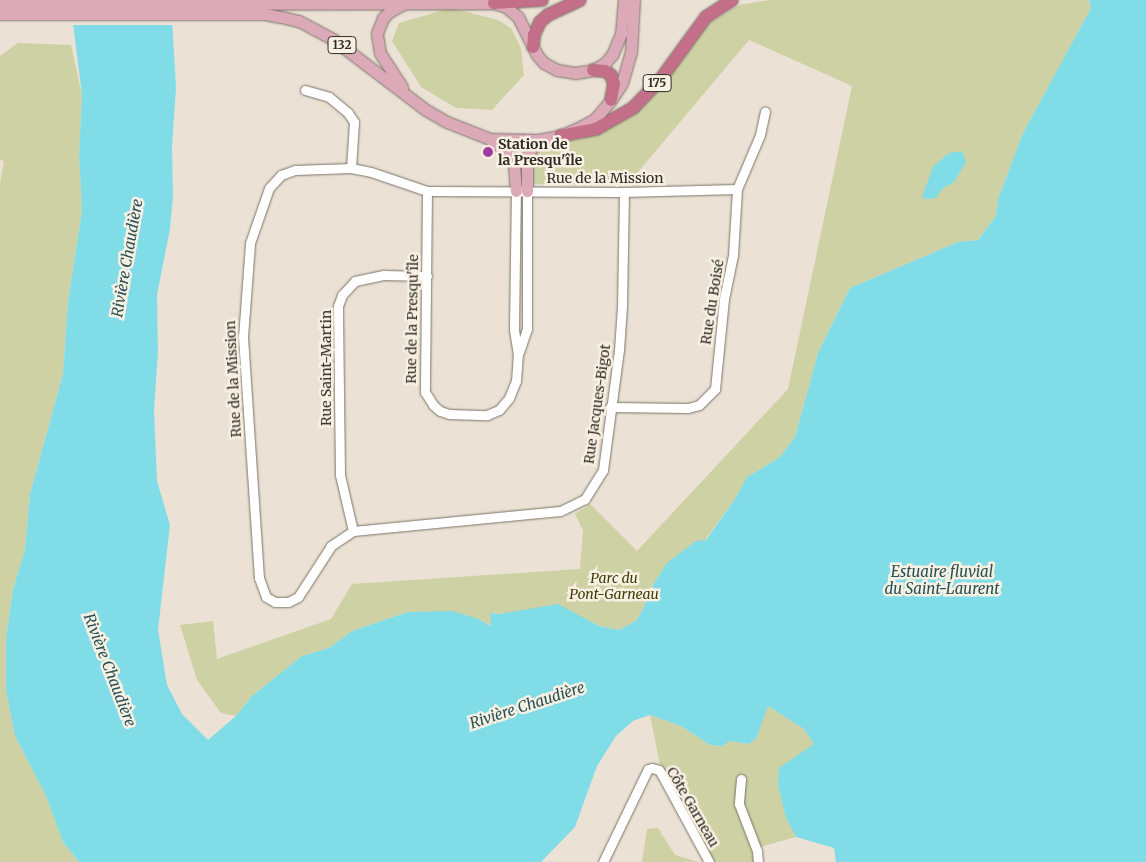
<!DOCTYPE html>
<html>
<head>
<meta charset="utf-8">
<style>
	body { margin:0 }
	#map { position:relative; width:1146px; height:862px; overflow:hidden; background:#ebe2d5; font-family:Merriweather,serif }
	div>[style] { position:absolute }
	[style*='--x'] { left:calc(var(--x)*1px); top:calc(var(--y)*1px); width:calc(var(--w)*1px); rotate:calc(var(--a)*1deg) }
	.green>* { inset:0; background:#cdd1a3 }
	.water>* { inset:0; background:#80dde7 }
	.pier>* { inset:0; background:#ebe2d5; transform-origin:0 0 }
	.roads { filter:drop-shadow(0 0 1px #7b7368) drop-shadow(0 0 1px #7b7368) }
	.minor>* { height:9px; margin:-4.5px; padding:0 4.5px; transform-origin:4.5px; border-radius:4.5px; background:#fff }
	.major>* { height:11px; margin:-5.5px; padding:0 5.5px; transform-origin:5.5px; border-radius:5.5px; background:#dba9b8 }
	.highway>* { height:12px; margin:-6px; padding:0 6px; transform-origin:6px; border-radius:6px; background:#c36f89 }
	.dots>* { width:14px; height:14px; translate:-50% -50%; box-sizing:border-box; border:2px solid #f8f0e3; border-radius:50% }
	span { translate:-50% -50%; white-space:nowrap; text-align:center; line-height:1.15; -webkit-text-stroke:5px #f8f0e3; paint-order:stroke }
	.shield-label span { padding:1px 4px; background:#f8f0e3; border:1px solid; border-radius:4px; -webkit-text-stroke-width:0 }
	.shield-label { font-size:12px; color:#2f2c27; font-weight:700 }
	.poi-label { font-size:14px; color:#2f2c27; font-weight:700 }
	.left { translate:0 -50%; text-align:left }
	.street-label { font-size:14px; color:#2f2c27 }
	.park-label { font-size:14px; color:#3d3f09; font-style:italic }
	.water-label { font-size:15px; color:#255055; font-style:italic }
</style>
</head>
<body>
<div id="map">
	<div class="green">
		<i style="clip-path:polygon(769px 0,1089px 0,1091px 8px,1023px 133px,998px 199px,996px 216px,978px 240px,958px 242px,850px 288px,818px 353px,795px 437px,780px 457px,747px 477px,735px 499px,705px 540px,653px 585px,643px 609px,636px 621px,619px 630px,599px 626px,587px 620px,491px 613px,492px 626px,479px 619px,408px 612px,352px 631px,329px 648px,302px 656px,252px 696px,236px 716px,221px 713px,197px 680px,180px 625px,213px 621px,217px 659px,331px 619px,352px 584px,580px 569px,583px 531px,575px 514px,590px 504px,637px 551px,788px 389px,852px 86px,749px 40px,628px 184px,533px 184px,530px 178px,529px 162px,538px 148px,582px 139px,603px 130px,708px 24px,739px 5px)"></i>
		<i style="clip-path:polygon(451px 8px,498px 20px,511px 28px,521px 48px,524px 75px,492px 110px,456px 108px,421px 87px,392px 41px,399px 23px)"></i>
		<i style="clip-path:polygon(18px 43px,71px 45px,82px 95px,79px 154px,82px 210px,68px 302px,63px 374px,30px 494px,25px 549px,13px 590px,6px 638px,6px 690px,15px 736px,46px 796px,63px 842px,79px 862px,0 862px,0 184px,4px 161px,0 160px,0 56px)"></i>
		<i style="clip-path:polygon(768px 706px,804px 729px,814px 744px,786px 818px,796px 837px,756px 848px,758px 862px,709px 862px,662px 775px,650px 715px,681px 726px,710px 745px,723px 746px,729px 741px,747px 744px)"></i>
		<i style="clip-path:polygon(658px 828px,675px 855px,699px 862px,642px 862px,647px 829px)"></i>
	</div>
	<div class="water">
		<i style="clip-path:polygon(70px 0,171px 1px,176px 88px,172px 146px,173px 196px,170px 229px,157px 295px,158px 352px,154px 410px,157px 481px,170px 525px,158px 630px,167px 685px,182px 714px,208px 740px,236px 716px,252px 696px,302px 656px,329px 648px,352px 631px,408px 612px,452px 611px,479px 619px,491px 626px,490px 613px,500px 614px,558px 604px,599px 626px,619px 630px,636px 621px,643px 609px,653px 585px,667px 563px,696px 541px,706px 540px,735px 499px,747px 477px,780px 457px,795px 437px,818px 353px,850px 288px,958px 242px,978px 240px,996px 216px,998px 199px,1023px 133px,1091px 8px,1089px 0,1146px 0,1146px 862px,836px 862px,834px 848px,796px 837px,786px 818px,778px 785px,779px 768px,814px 744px,804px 729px,768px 706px,756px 739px,748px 744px,729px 741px,723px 746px,710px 745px,681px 726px,650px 715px,633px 721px,616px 736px,597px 766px,575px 827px,541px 862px,79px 862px,63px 842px,46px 796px,15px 736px,6px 690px,6px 638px,13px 590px,25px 549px,30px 494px,63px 374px,68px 302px,82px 210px,79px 154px,82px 95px)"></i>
		<i style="clip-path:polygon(962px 151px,966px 162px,954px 182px,942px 189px,936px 198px,926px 199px,922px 197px,933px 167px,949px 153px)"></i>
	</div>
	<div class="pier">
		<i style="left:67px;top:0;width:106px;height:25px"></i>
	</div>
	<div class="roads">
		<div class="minor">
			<i style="--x:305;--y:90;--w:25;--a:16"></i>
			<i style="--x:329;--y:97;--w:25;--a:40"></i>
			<i style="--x:348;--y:113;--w:11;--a:56"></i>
			<i style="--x:354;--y:122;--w:46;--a:93.7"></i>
			<i style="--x:427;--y:191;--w:201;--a:90.6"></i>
			<i style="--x:425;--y:392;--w:15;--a:58"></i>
			<i style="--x:433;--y:405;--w:9;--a:41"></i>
			<i style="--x:440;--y:411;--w:9;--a:18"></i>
			<i style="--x:449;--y:414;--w:38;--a:2"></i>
			<i style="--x:487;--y:415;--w:13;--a:-23"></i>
			<i style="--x:499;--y:410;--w:16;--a:-50"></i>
			<i style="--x:509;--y:398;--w:18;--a:-68"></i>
			<i style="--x:516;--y:381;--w:26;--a:-86"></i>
			<i style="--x:518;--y:355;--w:26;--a:-99"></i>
			<i style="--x:514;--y:329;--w:138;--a:-89.2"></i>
			<i style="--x:624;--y:192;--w:114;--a:91"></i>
			<i style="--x:622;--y:306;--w:44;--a:93.9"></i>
			<i style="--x:619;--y:350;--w:121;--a:97.6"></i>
			<i style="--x:603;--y:470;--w:34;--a:122"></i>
			<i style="--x:585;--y:499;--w:28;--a:154"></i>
			<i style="--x:560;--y:511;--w:208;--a:174.5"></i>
			<i style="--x:353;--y:531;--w:27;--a:146"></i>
			<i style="--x:331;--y:546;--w:61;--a:122.9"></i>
			<i style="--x:298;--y:597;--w:11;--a:153"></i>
			<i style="--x:288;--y:602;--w:13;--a:180"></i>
			<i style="--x:275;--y:602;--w:10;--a:-151"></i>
			<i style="--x:266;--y:597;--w:20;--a:-110"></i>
			<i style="--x:259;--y:578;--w:242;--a:-93.8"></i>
			<i style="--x:243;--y:337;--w:94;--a:-85.7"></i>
			<i style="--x:250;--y:243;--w:58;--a:-70.9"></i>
			<i style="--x:269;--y:188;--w:18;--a:-47"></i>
			<i style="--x:281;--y:175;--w:15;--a:-20"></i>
			<i style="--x:295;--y:170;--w:56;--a:-2"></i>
			<i style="--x:351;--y:168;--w:20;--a:11"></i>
			<i style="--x:371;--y:172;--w:59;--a:18.7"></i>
			<i style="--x:427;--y:191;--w:197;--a:0.3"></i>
			<i style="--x:624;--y:192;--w:113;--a:-1.5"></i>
			<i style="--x:519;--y:352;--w:24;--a:-71"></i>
			<i style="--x:527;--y:329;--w:138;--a:-90"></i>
			<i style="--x:610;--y:407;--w:78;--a:0.7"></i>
			<i style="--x:688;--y:408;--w:11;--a:-15"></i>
			<i style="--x:699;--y:405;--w:23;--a:-45"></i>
			<i style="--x:715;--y:389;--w:90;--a:-84.3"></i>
			<i style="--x:724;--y:299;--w:45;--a:-78.4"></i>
			<i style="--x:733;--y:255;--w:66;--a:-86.5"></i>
			<i style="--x:737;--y:189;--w:59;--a:-66.9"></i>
			<i style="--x:760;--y:135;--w:24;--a:-78"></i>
			<i style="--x:353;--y:531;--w:57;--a:-103.1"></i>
			<i style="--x:340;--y:475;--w:169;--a:-90.7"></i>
			<i style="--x:338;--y:306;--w:12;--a:-70"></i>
			<i style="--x:342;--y:295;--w:19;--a:-47"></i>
			<i style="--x:355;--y:281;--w:30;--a:-12"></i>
			<i style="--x:384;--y:275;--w:43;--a:1.3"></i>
			<i style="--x:741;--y:779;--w:25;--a:95"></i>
			<i style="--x:739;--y:804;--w:50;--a:69"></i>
			<i style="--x:757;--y:851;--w:11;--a:85"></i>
			<i style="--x:603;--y:862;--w:103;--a:-64.2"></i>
			<i style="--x:648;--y:769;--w:4;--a:-14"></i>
			<i style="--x:652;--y:768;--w:7;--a:16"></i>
			<i style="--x:659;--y:770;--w:6;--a:59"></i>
			<i style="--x:662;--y:775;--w:99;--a:61.6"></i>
		</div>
		<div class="major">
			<i style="--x:0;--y:4;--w:494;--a:-0.1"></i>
			<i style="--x:494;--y:3;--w:13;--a:18"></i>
			<i style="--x:506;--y:7;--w:16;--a:40"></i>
			<i style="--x:518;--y:17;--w:42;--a:63.4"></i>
			<i style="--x:537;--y:55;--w:11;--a:49"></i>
			<i style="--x:544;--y:63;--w:15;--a:28"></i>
			<i style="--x:557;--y:70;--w:18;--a:9"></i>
			<i style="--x:575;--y:73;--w:18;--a:-9"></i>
			<i style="--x:593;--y:70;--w:14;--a:-30"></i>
			<i style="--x:605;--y:63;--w:11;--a:-49"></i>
			<i style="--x:612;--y:55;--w:23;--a:-67"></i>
			<i style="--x:621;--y:34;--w:34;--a:-85"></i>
			<i style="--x:0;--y:14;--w:265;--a:0"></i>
			<i style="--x:265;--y:14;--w:16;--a:11"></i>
			<i style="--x:281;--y:17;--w:18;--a:13"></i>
			<i style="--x:299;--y:21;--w:40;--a:28"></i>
			<i style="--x:334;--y:40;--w:116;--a:37.3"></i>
			<i style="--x:426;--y:110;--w:24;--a:30"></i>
			<i style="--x:447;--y:122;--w:46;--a:21.6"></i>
			<i style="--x:490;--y:139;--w:48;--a:1.2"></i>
			<i style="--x:538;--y:140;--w:22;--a:-10"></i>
			<i style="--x:560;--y:136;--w:24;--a:-24"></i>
			<i style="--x:582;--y:126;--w:15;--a:-28"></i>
			<i style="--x:595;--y:119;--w:25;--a:-50"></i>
			<i style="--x:611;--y:100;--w:20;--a:-57"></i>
			<i style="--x:622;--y:83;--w:32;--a:-74"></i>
			<i style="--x:631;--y:52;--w:52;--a:-86.7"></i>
			<i style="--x:402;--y:87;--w:40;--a:-122.9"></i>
			<i style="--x:380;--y:53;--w:20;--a:-99"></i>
			<i style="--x:377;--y:33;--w:16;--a:-68"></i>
			<i style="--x:383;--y:18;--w:8;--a:-45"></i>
			<i style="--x:389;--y:12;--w:18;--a:-29"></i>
			<i style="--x:490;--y:139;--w:24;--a:38"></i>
			<i style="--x:509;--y:154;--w:11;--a:63"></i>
			<i style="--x:514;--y:164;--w:27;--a:86"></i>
			<i style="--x:527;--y:191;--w:29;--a:-90"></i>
			<i style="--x:527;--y:162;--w:10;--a:-79"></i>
			<i style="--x:529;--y:152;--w:15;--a:-53"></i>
		</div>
		<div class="highway">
			<i style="--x:494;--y:3;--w:48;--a:-3.6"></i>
			<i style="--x:533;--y:47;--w:12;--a:-85"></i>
			<i style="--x:534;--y:35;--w:14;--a:-65"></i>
			<i style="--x:540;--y:22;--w:11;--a:-41"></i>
			<i style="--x:548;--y:15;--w:35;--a:-25"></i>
			<i style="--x:593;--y:70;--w:12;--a:5"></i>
			<i style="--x:605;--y:71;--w:7;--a:34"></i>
			<i style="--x:611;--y:75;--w:9;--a:72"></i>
			<i style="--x:614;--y:84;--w:16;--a:101"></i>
			<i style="--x:560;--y:136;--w:37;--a:-11"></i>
			<i style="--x:596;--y:129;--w:43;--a:-29.6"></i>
			<i style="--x:633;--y:108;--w:39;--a:-46"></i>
			<i style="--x:660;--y:80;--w:78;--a:-53.9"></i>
			<i style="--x:706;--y:17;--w:31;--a:-33"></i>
		</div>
	</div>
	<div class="dots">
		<i style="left:488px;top:152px;background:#a13a9e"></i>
	</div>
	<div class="shield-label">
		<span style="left:342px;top:45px">132</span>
		<span style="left:657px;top:83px">175</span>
	</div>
	<div class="poi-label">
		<span class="left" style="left:498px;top:152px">Station de<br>la Presqu'île</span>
	</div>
	<div class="street-label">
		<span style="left:605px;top:178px">Rue de la Mission</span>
		<span style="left:712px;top:302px;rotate:-81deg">Rue du Boisé</span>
		<span style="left:412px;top:319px;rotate:-89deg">Rue de la Presqu'île</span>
		<span style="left:326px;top:368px;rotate:-90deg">Rue Saint-Martin</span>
		<span style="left:233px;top:379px;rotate:-93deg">Rue de la Mission</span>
		<span style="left:597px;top:404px;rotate:-82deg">Rue Jacques-Bigot</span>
		<span style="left:693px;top:807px;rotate:60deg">Côte Garneau</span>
	</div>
	<div class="park-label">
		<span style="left:614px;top:586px">Parc du<br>Pont-Garneau</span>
	</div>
	<div class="water-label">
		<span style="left:127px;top:258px;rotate:-80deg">Rivière Chaudière</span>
		<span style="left:942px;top:580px">Estuaire fluvial<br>du Saint-Laurent</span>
		<span style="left:110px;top:670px;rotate:69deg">Rivière Chaudière</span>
		<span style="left:527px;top:705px;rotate:-18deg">Rivière Chaudière</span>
	</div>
</div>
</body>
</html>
